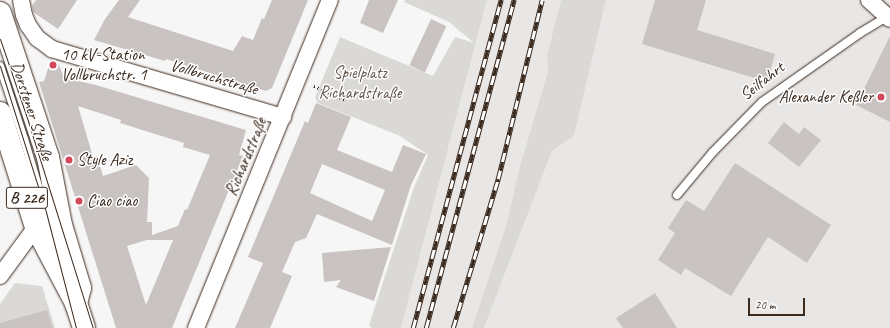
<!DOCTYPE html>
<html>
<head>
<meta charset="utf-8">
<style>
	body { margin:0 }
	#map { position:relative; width:890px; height:328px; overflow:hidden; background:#f7f6f6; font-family:Caveat,sans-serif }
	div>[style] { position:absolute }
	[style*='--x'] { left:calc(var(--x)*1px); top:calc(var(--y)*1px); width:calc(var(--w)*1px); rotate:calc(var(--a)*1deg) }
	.built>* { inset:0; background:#e9e7e6 }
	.green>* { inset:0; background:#dbd9d6 }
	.building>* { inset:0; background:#c9c3c1; transform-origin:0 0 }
	.path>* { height:2.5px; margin-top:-1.25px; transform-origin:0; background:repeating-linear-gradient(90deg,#3b2a1e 0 1px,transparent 0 4px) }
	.roads { filter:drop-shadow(0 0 1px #3b2a1e) drop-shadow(0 0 1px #3b2a1e) }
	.service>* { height:8px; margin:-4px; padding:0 4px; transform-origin:4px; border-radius:4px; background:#fff }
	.minor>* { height:16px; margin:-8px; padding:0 8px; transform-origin:8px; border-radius:8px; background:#fff }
	.primary>* { height:22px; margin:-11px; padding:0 11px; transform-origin:11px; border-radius:11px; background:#fff }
	.tram>* { height:1px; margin:-0.5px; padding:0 0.5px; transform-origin:0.5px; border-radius:0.5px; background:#3b2a1e }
	.rail>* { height:4.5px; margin-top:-2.25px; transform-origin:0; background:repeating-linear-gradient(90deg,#fff 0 9px,#3b2a1e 0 18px); box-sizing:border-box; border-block:1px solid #3b2a1e }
	.dots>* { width:11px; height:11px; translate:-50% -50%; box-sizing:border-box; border:2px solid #fff; border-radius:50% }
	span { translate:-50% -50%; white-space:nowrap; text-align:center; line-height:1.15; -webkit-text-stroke:3px #fff; paint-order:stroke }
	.shield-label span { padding:1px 3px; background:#fff; border:1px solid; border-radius:3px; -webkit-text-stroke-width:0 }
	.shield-label { font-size:16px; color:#3b2a1e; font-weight:700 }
	.poi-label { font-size:17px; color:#3b2a1e }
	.left { translate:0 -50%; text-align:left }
	.right { translate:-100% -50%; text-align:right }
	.park-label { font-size:17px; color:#63564c }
	.street-label { font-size:17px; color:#3b2a1e }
	.scale { position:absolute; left:748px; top:298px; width:57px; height:18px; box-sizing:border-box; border:2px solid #3b2a1e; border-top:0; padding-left:5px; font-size:12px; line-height:14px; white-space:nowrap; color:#3b2a1e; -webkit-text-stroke:3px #fff; paint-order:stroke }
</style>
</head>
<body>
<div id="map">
	<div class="built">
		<i style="clip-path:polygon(487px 0,561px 0,547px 55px,548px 71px,520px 166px,506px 226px,472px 328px,401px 328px)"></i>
		<i style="clip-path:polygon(606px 0,890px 0,890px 328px,484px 328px,552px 151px,574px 136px)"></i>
	</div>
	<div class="green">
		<i style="clip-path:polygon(405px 0,487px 0,401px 328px,372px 328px,369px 325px,414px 187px,428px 155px,400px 136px,318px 103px,315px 97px,340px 37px,433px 76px,455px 37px,474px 43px,449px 22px,404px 2px)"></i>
		<i style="clip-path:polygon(561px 0,606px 0,574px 136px,552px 151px,484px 328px,472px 328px,506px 226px,520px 166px,548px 71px,547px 55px)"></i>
		<i style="clip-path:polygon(15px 283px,42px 286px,55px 328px,0 328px,0 304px)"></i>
	</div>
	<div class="building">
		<i style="clip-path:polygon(36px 0,77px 0,58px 29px,33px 12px,32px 6px)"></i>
		<i style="clip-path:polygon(119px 0,140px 0,128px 17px,233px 51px,242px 36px,253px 40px,262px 18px,264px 19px,272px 0,308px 0,272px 88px,266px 91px,166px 59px,165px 61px,94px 40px,105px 19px)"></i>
		<i style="clip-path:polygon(369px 0,398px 0,383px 33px,360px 23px)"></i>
		<i style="clip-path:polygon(655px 0,706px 0,697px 30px,775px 54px,767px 82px,642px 44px)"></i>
		<i style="left:431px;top:19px;width:17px;height:51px;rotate:25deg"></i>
		<i style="clip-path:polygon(890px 36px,890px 122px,856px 105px)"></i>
		<i style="clip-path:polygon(evenodd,51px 59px,57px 60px,64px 78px,96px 85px,246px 130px,239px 155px,243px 156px,172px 328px,116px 328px,39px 82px,44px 81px,51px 59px,78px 106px,121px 120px,120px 123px,184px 143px,183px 147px,210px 155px,187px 210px,185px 209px,178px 226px,152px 235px,152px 222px,147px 222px,149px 178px,136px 165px,103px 176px,97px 156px,93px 157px,78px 106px,51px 59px,147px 240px,173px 240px,146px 305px,127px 246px,147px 240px)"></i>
		<i style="clip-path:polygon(evenodd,316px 103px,351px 117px,337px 150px,392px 172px,403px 145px,426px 154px,411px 185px,392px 245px,317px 214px,306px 238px,295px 242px,282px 272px,292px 276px,270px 328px,235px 328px,263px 263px,248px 257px,305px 121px,308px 123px,316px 103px,322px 164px,385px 190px,372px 221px,310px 193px,322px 164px)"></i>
		<i style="clip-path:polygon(784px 122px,799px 134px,804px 127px,821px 140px,799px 167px,768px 143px)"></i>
		<i style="clip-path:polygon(735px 163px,831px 225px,807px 263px,768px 237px,731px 296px,685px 268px,681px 275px,658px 260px,675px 233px,668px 228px,686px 200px,704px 211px)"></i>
		<i style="clip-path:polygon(391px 247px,374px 301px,336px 287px,341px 280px,324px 282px,322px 253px)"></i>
		<i style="clip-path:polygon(655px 293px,677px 328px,623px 328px,616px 318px)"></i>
		<i style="clip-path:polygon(47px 310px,53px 328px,0 328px,0 323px)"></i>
	</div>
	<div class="path">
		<i style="--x:314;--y:86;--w:35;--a:24"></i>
	</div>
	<div class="roads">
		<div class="service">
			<i style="--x:0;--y:66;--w:77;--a:71.8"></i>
			<i style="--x:24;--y:139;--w:109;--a:73.4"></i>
			<i style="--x:677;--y:195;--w:56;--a:-50.1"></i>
			<i style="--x:713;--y:152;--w:70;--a:-45.6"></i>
			<i style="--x:762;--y:102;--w:120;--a:-35.1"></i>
			<i style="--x:860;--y:33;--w:31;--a:-31"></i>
		</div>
		<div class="minor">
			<i style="--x:21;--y:0;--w:15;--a:79"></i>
			<i style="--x:24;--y:15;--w:11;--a:68"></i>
			<i style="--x:28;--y:25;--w:16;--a:55"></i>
			<i style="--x:37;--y:38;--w:19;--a:36"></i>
			<i style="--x:52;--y:49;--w:241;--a:16.4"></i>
			<i style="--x:869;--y:0;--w:28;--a:42"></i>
			<i style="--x:0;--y:276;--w:61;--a:-53.7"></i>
			<i style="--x:196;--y:328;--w:354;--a:-67.8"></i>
		</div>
		<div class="primary">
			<i style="--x:0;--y:13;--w:152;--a:71.6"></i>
			<i style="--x:48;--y:157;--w:69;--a:79.2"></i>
			<i style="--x:61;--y:225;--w:66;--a:73.2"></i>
			<i style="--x:80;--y:288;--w:16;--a:105"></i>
			<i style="--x:0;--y:113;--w:120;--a:72.5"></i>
			<i style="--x:36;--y:227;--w:86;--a:62.2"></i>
			<i style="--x:76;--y:303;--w:26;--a:72"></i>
		</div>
	</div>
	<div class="tram">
		<i style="--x:0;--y:39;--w:87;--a:71.1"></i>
		<i style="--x:28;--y:121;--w:217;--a:72.6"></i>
		<i style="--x:0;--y:66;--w:153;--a:72.5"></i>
		<i style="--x:46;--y:212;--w:120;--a:75.5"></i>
	</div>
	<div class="rail">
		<i style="--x:413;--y:328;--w:340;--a:-75"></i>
		<i style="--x:426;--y:328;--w:340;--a:-75"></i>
		<i style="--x:453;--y:328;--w:156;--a:-73.2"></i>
		<i style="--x:498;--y:179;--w:184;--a:-76.2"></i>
	</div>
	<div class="dots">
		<i style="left:53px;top:65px;background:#d1495b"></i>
		<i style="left:881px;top:97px;background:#d1495b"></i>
		<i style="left:69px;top:160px;background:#d1495b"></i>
		<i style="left:79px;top:201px;background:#d1495b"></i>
	</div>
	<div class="shield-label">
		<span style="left:27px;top:198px">B 226</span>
	</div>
	<div class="poi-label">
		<span class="left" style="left:61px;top:65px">10 kV-Station<br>Vollbruchstr. 1</span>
		<span class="right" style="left:873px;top:97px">Alexander Keßler</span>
		<span class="left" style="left:77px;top:160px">Style Aziz</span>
		<span class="left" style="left:87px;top:201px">Ciao ciao</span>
	</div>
	<div class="park-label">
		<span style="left:360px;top:83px">Spielplatz<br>Richardstraße</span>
	</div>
	<div class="street-label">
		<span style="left:214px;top:77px;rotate:16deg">Vollbruchstraße</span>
		<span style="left:762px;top:81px;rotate:-38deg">Seilfahrt</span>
		<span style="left:32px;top:111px;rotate:72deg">Dorstener Straße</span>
		<span style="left:246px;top:157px;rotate:-68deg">Richardstraße</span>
	</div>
	<div class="scale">20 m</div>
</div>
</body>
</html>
